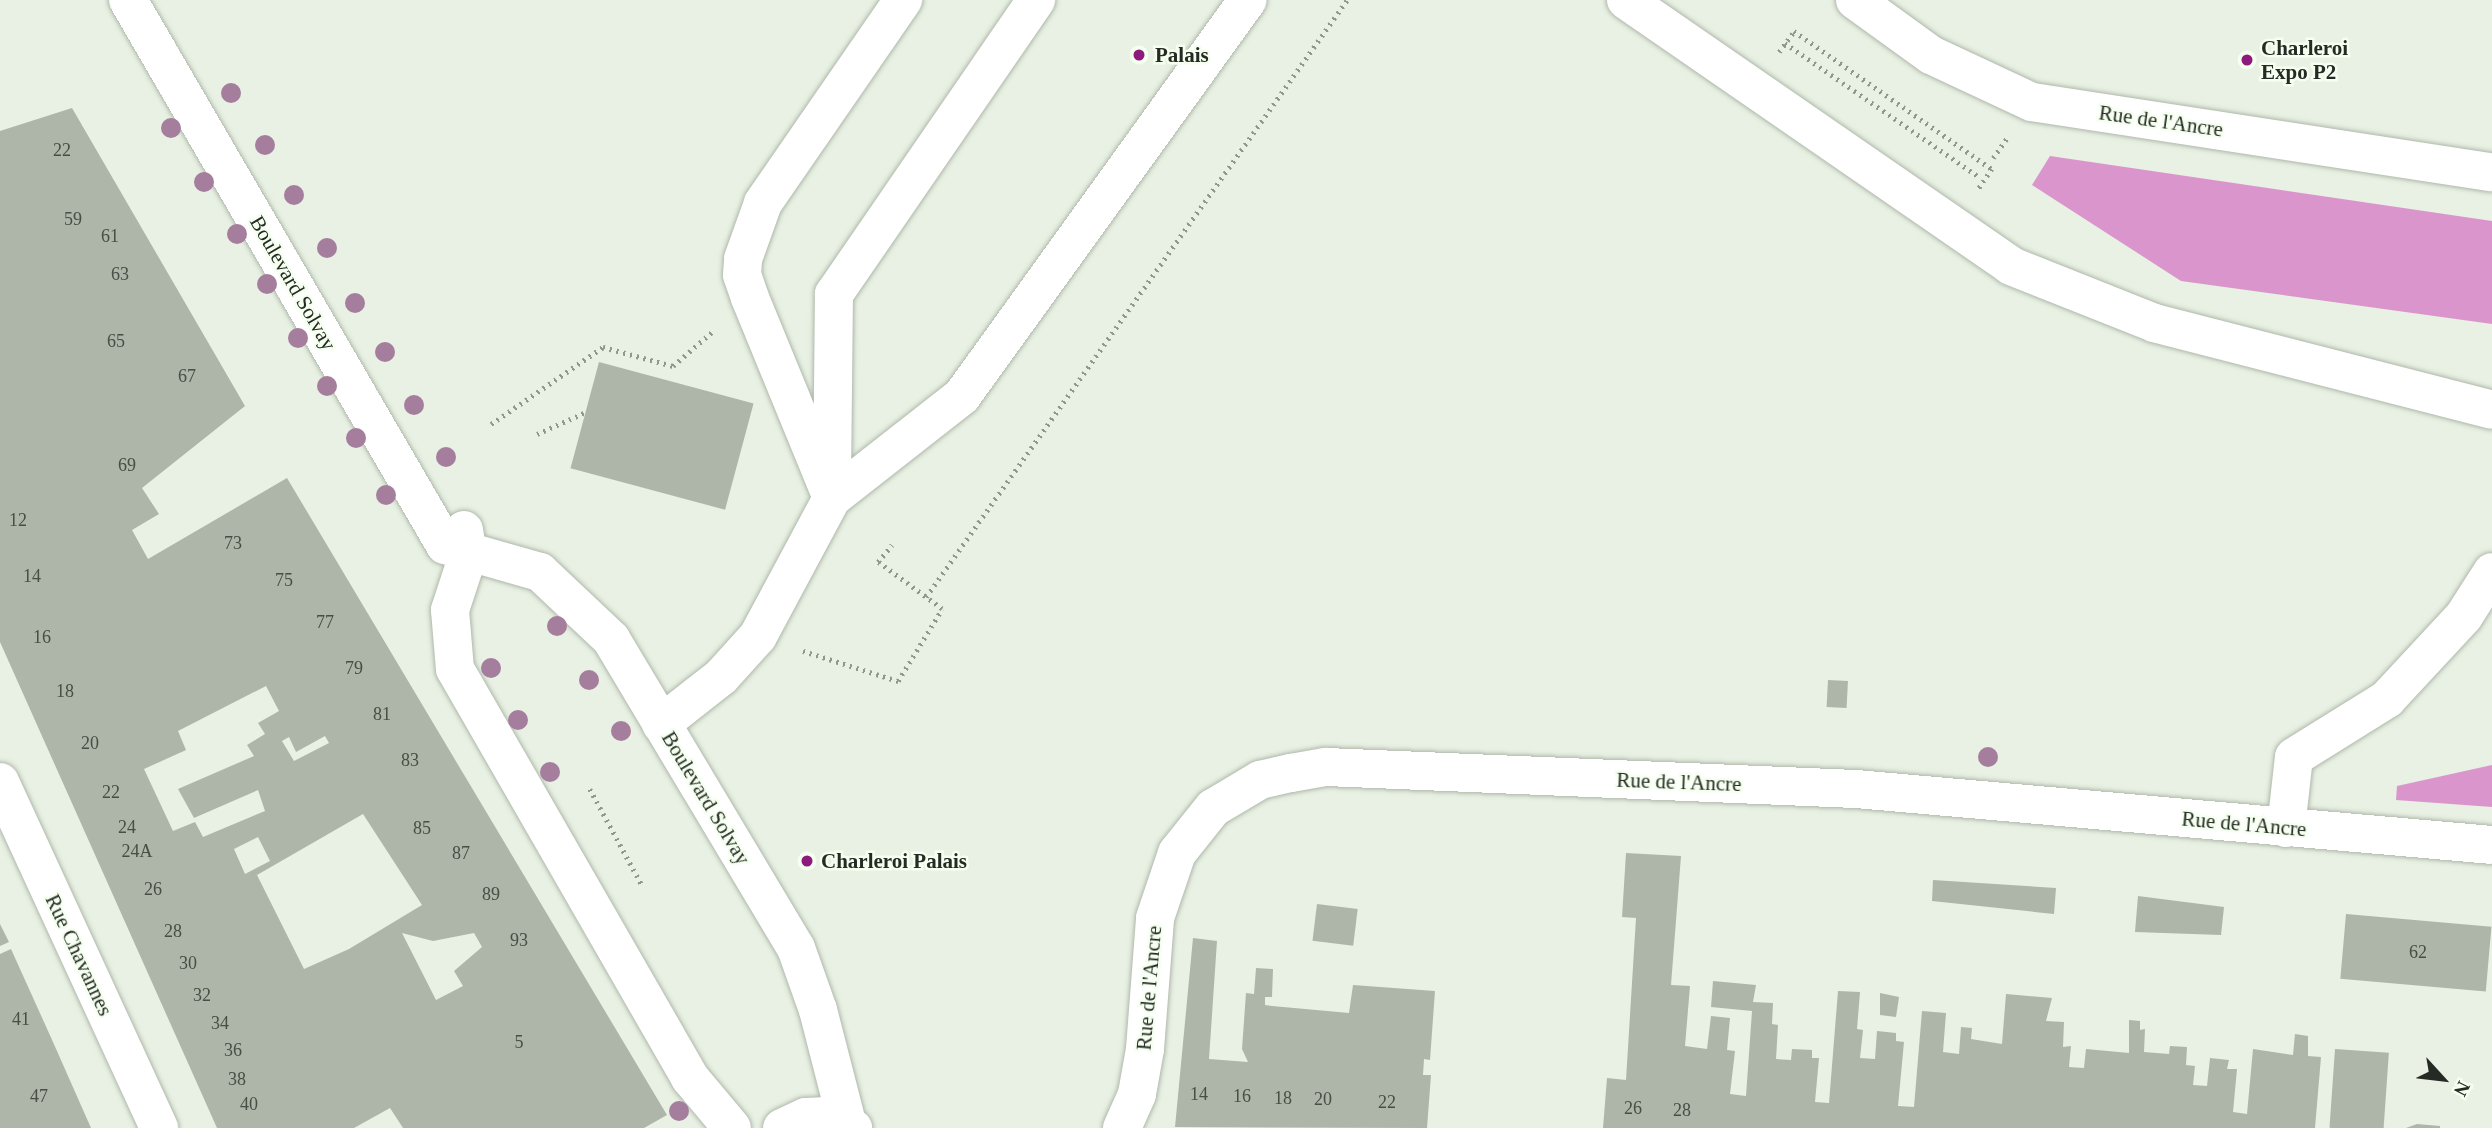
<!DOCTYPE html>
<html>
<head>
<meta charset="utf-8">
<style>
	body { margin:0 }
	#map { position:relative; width:2492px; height:1128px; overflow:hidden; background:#e8f1e3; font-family:Georgia,serif }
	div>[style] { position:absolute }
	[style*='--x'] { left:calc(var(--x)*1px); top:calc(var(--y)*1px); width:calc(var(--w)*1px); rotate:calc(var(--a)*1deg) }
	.forest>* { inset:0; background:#da96cc }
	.building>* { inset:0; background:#adb6a9; transform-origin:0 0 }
	.path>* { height:4.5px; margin-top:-2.25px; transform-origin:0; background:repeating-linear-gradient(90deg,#90978c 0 2px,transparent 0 7px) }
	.roads { filter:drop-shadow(0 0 2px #afb8ab) drop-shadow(0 0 2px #afb8ab) }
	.minor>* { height:38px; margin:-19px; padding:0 19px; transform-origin:19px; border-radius:19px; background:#fff }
	.trees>* { width:20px; height:20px; margin:-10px; border-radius:50%; background:#a57e9d }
	.dots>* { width:19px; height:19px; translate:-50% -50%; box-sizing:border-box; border:4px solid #f5fff0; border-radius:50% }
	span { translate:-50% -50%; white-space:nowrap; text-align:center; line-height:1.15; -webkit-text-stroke:5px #f5fff0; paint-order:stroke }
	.number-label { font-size:18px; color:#484d45 }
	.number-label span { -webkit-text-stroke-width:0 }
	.poi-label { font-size:21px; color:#262a24; font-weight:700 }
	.left { translate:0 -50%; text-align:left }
	.street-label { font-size:21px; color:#262a24 }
	.north { position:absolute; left:2408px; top:1044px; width:70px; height:70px; -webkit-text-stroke:5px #f5fff0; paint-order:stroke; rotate:117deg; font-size:19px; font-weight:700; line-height:28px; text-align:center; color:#262a24 }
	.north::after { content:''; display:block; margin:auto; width:24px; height:32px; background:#262a24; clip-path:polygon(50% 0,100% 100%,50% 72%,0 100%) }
</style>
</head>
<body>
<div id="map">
	<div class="forest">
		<i style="clip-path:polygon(2050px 156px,2492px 221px,2492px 324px,2181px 281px,2032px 185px)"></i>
		<i style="clip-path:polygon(2492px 765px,2492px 807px,2396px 800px,2397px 786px)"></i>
	</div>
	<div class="building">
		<i style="clip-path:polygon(evenodd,72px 108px,245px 406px,142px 488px,159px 514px,132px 530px,148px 559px,287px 478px,667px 1115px,644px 1128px,403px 1128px,390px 1108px,354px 1128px,217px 1128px,0 642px,0 131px,72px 108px,266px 686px,279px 711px,258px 723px,265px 734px,247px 745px,254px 756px,178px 789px,194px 818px,258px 790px,265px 811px,203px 837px,195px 822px,173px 831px,144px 769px,186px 750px,178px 731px,266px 686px,72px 108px,325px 736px,329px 743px,294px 761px,282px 741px,289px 737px,296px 752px,325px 736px,72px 108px,363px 814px,422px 905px,349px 949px,304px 969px,257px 875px,363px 814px,72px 108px,258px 837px,270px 861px,245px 874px,234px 849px,258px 837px,72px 108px,402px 933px,433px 941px,474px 933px,482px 947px,454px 971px,463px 986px,436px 1000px,402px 933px)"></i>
		<i style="left:599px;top:362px;width:160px;height:110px;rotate:15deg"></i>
		<i style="left:1828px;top:680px;width:20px;height:27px;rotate:3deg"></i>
		<i style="clip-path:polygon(1626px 853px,1681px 856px,1671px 985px,1690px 986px,1685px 1046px,1707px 1049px,1711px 1016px,1730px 1018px,1727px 1050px,1735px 1051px,1730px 1094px,1746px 1096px,1752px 1011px,1711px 1007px,1713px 981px,1756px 985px,1753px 1002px,1773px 1003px,1772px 1024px,1778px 1025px,1776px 1059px,1791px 1060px,1792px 1049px,1812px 1050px,1812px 1058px,1819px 1058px,1815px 1102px,1829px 1103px,1838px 991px,1860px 992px,1857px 1029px,1863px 1030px,1860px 1058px,1875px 1059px,1877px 1031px,1896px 1033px,1896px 1041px,1904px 1042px,1898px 1106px,1914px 1107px,1922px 1011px,1946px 1013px,1943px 1052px,1959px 1054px,1961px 1027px,1972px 1028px,1971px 1039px,2002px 1044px,2006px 994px,2052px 998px,2046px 1021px,2064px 1022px,2063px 1047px,2071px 1046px,2069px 1067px,2084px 1068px,2086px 1049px,2129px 1053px,2129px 1020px,2140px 1021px,2140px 1030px,2145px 1029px,2144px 1052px,2169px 1054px,2170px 1046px,2187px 1047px,2186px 1065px,2195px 1066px,2193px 1085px,2207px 1086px,2210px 1058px,2229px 1060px,2227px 1069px,2237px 1069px,2233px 1112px,2247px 1114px,2253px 1049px,2293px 1055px,2295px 1034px,2308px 1036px,2308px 1056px,2321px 1057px,2315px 1128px,1603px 1128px,1607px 1078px,1626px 1080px,1636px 918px,1622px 917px)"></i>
		<i style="clip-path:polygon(1933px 880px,2056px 888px,2054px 914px,1932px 901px)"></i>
		<i style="clip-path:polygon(2138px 896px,2224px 907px,2221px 935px,2135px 932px)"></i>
		<i style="left:1317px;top:904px;width:41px;height:37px;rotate:7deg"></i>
		<i style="left:2346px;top:914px;width:146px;height:65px;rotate:5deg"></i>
		<i style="clip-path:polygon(0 924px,9px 942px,0 946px)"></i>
		<i style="clip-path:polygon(1193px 938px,1217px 941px,1209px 1059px,1248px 1062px,1242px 1049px,1246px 993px,1254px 994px,1256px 968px,1273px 969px,1272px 997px,1265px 997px,1265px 1005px,1272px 1006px,1349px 1013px,1353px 985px,1435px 991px,1430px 1060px,1424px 1059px,1423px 1075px,1431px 1075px,1427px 1128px,1175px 1127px)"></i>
		<i style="clip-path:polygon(11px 949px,53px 1042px,91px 1128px,0 1128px,0 954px)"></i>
		<i style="clip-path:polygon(1880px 993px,1899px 997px,1896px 1017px,1880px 1015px)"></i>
		<i style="left:2335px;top:1049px;width:54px;height:79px;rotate:4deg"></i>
		<i style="clip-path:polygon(2417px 1124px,2440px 1126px,2440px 1128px,2406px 1128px)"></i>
	</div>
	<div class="path">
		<i style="--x:1785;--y:43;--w:236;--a:34.6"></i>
		<i style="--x:1779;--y:52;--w:26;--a:-54"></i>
		<i style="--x:1794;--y:31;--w:241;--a:34.9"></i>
		<i style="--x:1992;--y:169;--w:25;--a:124"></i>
		<i style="--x:1993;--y:158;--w:24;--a:-55"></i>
		<i style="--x:491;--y:424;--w:136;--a:-34.5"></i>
		<i style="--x:603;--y:347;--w:73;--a:15.2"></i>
		<i style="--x:673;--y:366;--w:53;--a:-41.2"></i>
		<i style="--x:537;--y:434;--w:56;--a:-24.3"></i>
		<i style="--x:926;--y:597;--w:731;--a:-54.81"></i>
		<i style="--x:803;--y:651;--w:100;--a:17.5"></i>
		<i style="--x:898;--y:681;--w:84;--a:-58.6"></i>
		<i style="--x:942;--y:609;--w:79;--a:-143.7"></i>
		<i style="--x:878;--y:562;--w:22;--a:-51"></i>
		<i style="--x:590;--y:789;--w:109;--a:61.6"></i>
	</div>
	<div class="roads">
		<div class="minor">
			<i style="--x:128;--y:0;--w:630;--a:59.82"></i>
			<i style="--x:445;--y:545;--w:99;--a:15.9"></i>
			<i style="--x:540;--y:572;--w:98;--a:43.3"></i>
			<i style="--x:611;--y:639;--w:360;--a:59.1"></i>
			<i style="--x:796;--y:948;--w:66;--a:70.5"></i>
			<i style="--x:818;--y:1010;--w:117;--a:75.6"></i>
			<i style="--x:1626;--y:0;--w:468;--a:34.6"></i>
			<i style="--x:2011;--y:266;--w:154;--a:21.7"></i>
			<i style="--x:2154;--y:323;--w:349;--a:14.4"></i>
			<i style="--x:1855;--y:0;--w:94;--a:35.9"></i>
			<i style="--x:1931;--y:55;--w:111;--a:25"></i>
			<i style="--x:2032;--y:102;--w:465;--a:8.7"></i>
			<i style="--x:832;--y:482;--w:188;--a:-89.4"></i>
			<i style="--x:834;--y:294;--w:357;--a:-55.5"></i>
			<i style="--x:832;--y:498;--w:216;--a:-112.3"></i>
			<i style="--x:750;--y:298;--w:24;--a:-109"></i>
			<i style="--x:742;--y:275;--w:16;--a:-86"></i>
			<i style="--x:743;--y:259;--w:59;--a:-70.3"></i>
			<i style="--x:763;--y:203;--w:247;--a:-55.4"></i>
			<i style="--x:464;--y:530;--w:25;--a:81"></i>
			<i style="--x:468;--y:555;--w:58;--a:108.1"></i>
			<i style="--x:450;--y:610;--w:59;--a:85.2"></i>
			<i style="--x:455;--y:669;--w:472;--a:60.1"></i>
			<i style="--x:690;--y:1078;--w:65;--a:50"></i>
			<i style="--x:661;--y:724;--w:76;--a:-38.1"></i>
			<i style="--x:721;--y:677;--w:55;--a:-47.9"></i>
			<i style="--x:758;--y:636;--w:157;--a:-61.8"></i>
			<i style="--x:832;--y:498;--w:165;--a:-38.1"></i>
			<i style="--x:962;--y:396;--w:488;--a:-54.2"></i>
			<i style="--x:0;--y:782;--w:381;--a:65.3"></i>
			<i style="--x:2286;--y:828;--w:71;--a:-83.6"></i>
			<i style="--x:2294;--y:757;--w:110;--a:-31.9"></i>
			<i style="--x:2387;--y:699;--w:113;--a:-47.1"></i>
			<i style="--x:2464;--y:616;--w:52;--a:-57.5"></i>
			<i style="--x:782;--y:1128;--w:26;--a:-25"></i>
			<i style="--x:806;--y:1117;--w:21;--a:-3"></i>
			<i style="--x:827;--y:1116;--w:29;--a:25"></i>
			<i style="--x:1122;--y:1128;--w:37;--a:-66"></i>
			<i style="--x:1137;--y:1094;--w:46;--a:-79.9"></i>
			<i style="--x:1145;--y:1049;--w:131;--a:-85.6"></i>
			<i style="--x:1155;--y:918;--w:69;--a:-71.3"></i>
			<i style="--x:1177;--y:853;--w:58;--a:-51.3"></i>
			<i style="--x:1213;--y:808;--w:55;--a:-30.8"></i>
			<i style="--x:1260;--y:780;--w:32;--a:-13"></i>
			<i style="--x:1291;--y:773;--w:36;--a:-10"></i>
			<i style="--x:1326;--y:767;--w:530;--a:2.38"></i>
			<i style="--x:1856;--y:789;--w:638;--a:5.03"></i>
		</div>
	</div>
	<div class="trees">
		<i style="left:231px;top:93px"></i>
		<i style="left:171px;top:128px"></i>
		<i style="left:265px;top:145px"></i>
		<i style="left:204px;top:182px"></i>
		<i style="left:294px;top:195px"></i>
		<i style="left:237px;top:234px"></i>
		<i style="left:327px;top:248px"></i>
		<i style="left:267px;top:284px"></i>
		<i style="left:355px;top:303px"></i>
		<i style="left:298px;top:338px"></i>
		<i style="left:385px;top:352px"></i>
		<i style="left:327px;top:386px"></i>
		<i style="left:414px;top:405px"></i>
		<i style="left:356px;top:438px"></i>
		<i style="left:446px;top:457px"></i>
		<i style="left:386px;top:495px"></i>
		<i style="left:557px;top:626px"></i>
		<i style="left:491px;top:668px"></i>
		<i style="left:589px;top:680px"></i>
		<i style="left:518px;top:720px"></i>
		<i style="left:621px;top:731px"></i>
		<i style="left:1988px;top:757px"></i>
		<i style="left:550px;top:772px"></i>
		<i style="left:679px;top:1111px"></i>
	</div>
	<div class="dots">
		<i style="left:1139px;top:55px;background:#8c1b7d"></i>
		<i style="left:2247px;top:60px;background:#8c1b7d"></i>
		<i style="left:807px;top:861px;background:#8c1b7d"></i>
	</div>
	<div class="number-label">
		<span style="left:62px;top:150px">22</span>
		<span style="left:73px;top:219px">59</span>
		<span style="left:110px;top:236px">61</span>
		<span style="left:120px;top:274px">63</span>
		<span style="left:116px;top:341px">65</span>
		<span style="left:187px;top:376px">67</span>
		<span style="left:127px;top:465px">69</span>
		<span style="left:18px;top:520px">12</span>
		<span style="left:233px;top:543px">73</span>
		<span style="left:32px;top:576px">14</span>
		<span style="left:284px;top:580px">75</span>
		<span style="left:325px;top:622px">77</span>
		<span style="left:42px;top:637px">16</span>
		<span style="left:354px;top:668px">79</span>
		<span style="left:65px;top:691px">18</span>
		<span style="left:382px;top:714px">81</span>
		<span style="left:90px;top:743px">20</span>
		<span style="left:410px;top:760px">83</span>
		<span style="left:111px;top:792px">22</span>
		<span style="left:127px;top:827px">24</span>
		<span style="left:422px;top:828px">85</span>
		<span style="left:137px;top:851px">24A</span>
		<span style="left:461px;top:853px">87</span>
		<span style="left:153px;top:889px">26</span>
		<span style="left:491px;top:894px">89</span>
		<span style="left:173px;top:931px">28</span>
		<span style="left:519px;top:940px">93</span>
		<span style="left:2418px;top:952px">62</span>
		<span style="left:188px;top:963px">30</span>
		<span style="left:202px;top:995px">32</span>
		<span style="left:21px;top:1019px">41</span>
		<span style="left:220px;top:1023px">34</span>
		<span style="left:519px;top:1042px">5</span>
		<span style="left:233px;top:1050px">36</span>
		<span style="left:237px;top:1079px">38</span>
		<span style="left:1199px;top:1094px">14</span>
		<span style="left:39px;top:1096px">47</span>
		<span style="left:1242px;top:1096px">16</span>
		<span style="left:1283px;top:1098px">18</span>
		<span style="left:1323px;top:1099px">20</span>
		<span style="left:1387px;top:1102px">22</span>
		<span style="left:249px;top:1104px">40</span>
		<span style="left:1633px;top:1108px">26</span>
		<span style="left:1682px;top:1110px">28</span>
	</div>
	<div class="poi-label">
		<span class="left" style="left:2261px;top:60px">Charleroi<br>Expo P2</span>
		<span class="left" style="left:1155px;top:55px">Palais</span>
		<span class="left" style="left:821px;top:861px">Charleroi Palais</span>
	</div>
	<div class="street-label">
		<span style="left:2161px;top:121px;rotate:8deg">Rue de l'Ancre</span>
		<span style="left:293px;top:283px;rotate:60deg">Boulevard Solvay</span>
		<span style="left:1679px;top:782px;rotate:2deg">Rue de l'Ancre</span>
		<span style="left:706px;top:798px;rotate:59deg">Boulevard Solvay</span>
		<span style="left:2244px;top:824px;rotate:5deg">Rue de l'Ancre</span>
		<span style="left:79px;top:955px;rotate:65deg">Rue Chavannes</span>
		<span style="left:1149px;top:988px;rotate:-85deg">Rue de l'Ancre</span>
	</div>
	<div class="north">N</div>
</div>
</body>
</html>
